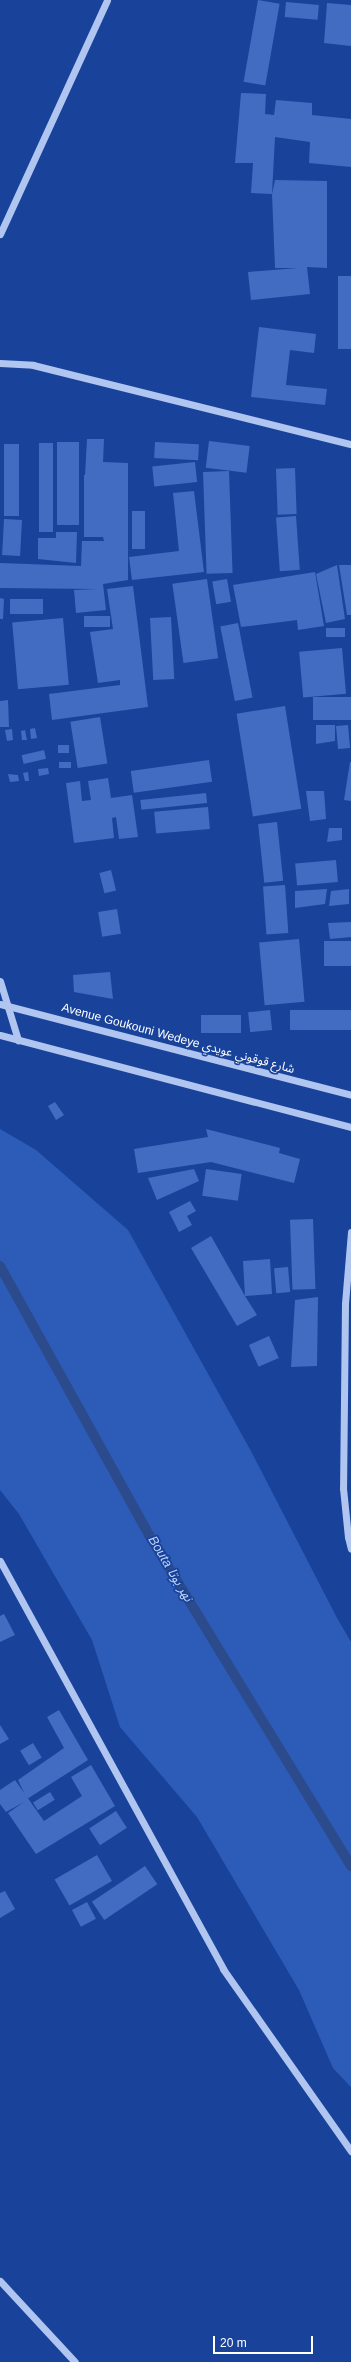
<!DOCTYPE html>
<html>
<head>
<meta charset="utf-8">
<style>
	body { margin:0 }
	#map { position:relative; width:351px; height:2362px; overflow:hidden; background:#19439b; font-family:Arial,"Noto Sans Arabic",sans-serif }
	div>[style] { position:absolute }
	[style*='--x'] { left:calc(var(--x)*1px); top:calc(var(--y)*1px); width:calc(var(--w)*1px); rotate:calc(var(--a)*1deg) }
	.green>* { inset:0; background:#2d5cb8 }
	.stream>* { height:10px; margin:-5px; padding:0 5px; transform-origin:5px; border-radius:5px; background:#2c4b8c }
	.building>* { inset:0; background:#426cc1; transform-origin:0 0 }
	.minor>* { height:7px; margin:-3.5px; padding:0 3.5px; transform-origin:3.5px; border-radius:3.5px; background:#b0c6f1 }
	span { translate:-50% -50%; white-space:nowrap; text-align:center; line-height:1.15; -webkit-text-stroke:3.5px #19439b; paint-order:stroke }
	.street-label { font-size:12px; color:#fff }
	.water-label { font-size:13px; color:#bcd1f8; font-style:italic }
	.scale { position:absolute; left:213px; top:2336px; width:100px; height:18px; box-sizing:border-box; border:2px solid #fff; border-top:0; padding-left:5px; font-size:12px; line-height:14px; white-space:nowrap; color:#fff; -webkit-text-stroke:3px #19439b; paint-order:stroke }
</style>
</head>
<body>
<div id="map">
	<div class="green">
		<i style="clip-path:polygon(0 1129px,36px 1150px,128px 1230px,252px 1453px,337px 1618px,351px 1642px,351px 2087px,333px 2068px,299px 1990px,197px 1817px,120px 1727px,92px 1640px,19px 1514px,0 1490px)"></i>
	</div>
	<div class="stream">
		<i style="--x:0;--y:1266;--w:308;--a:61"></i>
		<i style="--x:149;--y:1535;--w:388;--a:58.6"></i>
	</div>
	<div class="building">
		<i style="left:258px;top:0;width:22px;height:83px;rotate:10deg"></i>
		<i style="left:286px;top:2px;width:33px;height:15px;rotate:5deg"></i>
		<i style="clip-path:polygon(327px 3px,351px 5px,351px 46px,324px 43px)"></i>
		<i style="clip-path:polygon(241px 93px,266px 94px,265px 114px,274px 115px,276px 100px,312px 103px,312px 115px,351px 119px,351px 167px,309px 163px,310px 142px,275px 137px,272px 194px,251px 193px,253px 163px,235px 163px)"></i>
		<i style="clip-path:polygon(275px 180px,327px 181px,327px 268px,307px 267px,310px 294px,251px 300px,248px 272px,298px 268px,275px 268px,272px 194px)"></i>
		<i style="left:338px;top:276px;width:13px;height:73px"></i>
		<i style="clip-path:polygon(259px 327px,316px 334px,314px 353px,290px 350px,286px 385px,327px 389px,325px 405px,251px 397px)"></i>
		<i style="clip-path:polygon(87px 439px,104px 439px,103px 462px,128px 463px,128px 580px,103px 584px,106px 610px,76px 613px,74px 590px,96px 589px,0 588px,0 563px,81px 566px,82px 541px,104px 541px,103px 537px,84px 537px,84px 475px,91px 475px,85px 475px)"></i>
		<i style="left:209px;top:441px;width:41px;height:27px;rotate:7deg"></i>
		<i style="left:57px;top:442px;width:22px;height:83px"></i>
		<i style="left:155px;top:442px;width:44px;height:16px;rotate:3deg"></i>
		<i style="left:39px;top:443px;width:14px;height:89px"></i>
		<i style="left:4px;top:444px;width:15px;height:72px"></i>
		<i style="left:195px;top:462px;width:20px;height:43px;rotate:84deg"></i>
		<i style="left:295px;top:468px;width:46px;height:19px;rotate:88deg"></i>
		<i style="left:229px;top:471px;width:102px;height:26px;rotate:88deg"></i>
		<i style="clip-path:polygon(194px 491px,204px 572px,132px 580px,129px 557px,179px 551px,173px 493px)"></i>
		<i style="left:132px;top:511px;width:13px;height:38px"></i>
		<i style="left:296px;top:516px;width:54px;height:20px;rotate:86deg"></i>
		<i style="left:4px;top:519px;width:18px;height:36px;rotate:3deg"></i>
		<i style="clip-path:polygon(56px 532px,77px 532px,76px 563px,38px 559px,38px 538px,56px 538px)"></i>
		<i style="clip-path:polygon(337px 565px,345px 619px,326px 623px,316px 574px)"></i>
		<i style="clip-path:polygon(339px 565px,351px 565px,351px 615px,347px 615px)"></i>
		<i style="clip-path:polygon(315px 572px,324px 626px,298px 630px,297px 620px,241px 627px,233px 585px)"></i>
		<i style="left:207px;top:579px;width:80px;height:35px;rotate:82deg"></i>
		<i style="left:227px;top:579px;width:23px;height:15px;rotate:80deg"></i>
		<i style="clip-path:polygon(133px 586px,148px 707px,52px 720px,49px 694px,120px 685px,120px 680px,98px 683px,90px 632px,113px 629px,107px 589px)"></i>
		<i style="clip-path:polygon(0 598px,4px 599px,3px 619px,0 619px)"></i>
		<i style="left:10px;top:599px;width:33px;height:15px"></i>
		<i style="left:110px;top:616px;width:11px;height:26px;rotate:90deg"></i>
		<i style="left:171px;top:617px;width:62px;height:21px;rotate:87deg"></i>
		<i style="left:63px;top:618px;width:67px;height:51px;rotate:85deg"></i>
		<i style="left:238px;top:623px;width:76px;height:18px;rotate:79deg"></i>
		<i style="left:326px;top:628px;width:19px;height:9px"></i>
		<i style="left:342px;top:648px;width:46px;height:43px;rotate:85deg"></i>
		<i style="left:351px;top:697px;width:23px;height:38px;rotate:90deg"></i>
		<i style="clip-path:polygon(8px 700px,9px 727px,0 727px,0 701px)"></i>
		<i style="left:285px;top:706px;width:104px;height:49px;rotate:81deg"></i>
		<i style="left:100px;top:717px;width:47px;height:30px;rotate:81deg"></i>
		<i style="clip-path:polygon(316px 725px,335px 725px,335px 741px,316px 744px)"></i>
		<i style="left:348px;top:725px;width:23px;height:12px;rotate:85deg"></i>
		<i style="clip-path:polygon(35px 728px,37px 738px,31px 739px,30px 729px)"></i>
		<i style="clip-path:polygon(12px 729px,13px 740px,7px 741px,5px 730px)"></i>
		<i style="clip-path:polygon(25px 730px,27px 740px,22px 740px,21px 731px)"></i>
		<i style="left:69px;top:745px;width:8px;height:11px;rotate:90deg"></i>
		<i style="left:44px;top:750px;width:9px;height:23px;rotate:77deg"></i>
		<i style="left:209px;top:760px;width:22px;height:79px;rotate:82deg"></i>
		<i style="left:59px;top:762px;width:12px;height:6px"></i>
		<i style="clip-path:polygon(350px 762px,351px 762px,351px 801px,344px 800px)"></i>
		<i style="clip-path:polygon(48px 768px,49px 774px,39px 776px,38px 769px)"></i>
		<i style="clip-path:polygon(28px 772px,29px 781px,25px 781px,23px 773px)"></i>
		<i style="clip-path:polygon(8px 774px,18px 775px,19px 781px,10px 782px)"></i>
		<i style="clip-path:polygon(108px 778px,111px 798px,132px 795px,138px 837px,119px 839px,116px 817px,112px 818px,114px 838px,74px 843px,66px 783px,80px 781px,82px 801px,91px 800px,88px 781px)"></i>
		<i style="clip-path:polygon(306px 791px,324px 791px,326px 819px,310px 821px)"></i>
		<i style="left:206px;top:793px;width:10px;height:66px;rotate:84deg"></i>
		<i style="left:208px;top:807px;width:22px;height:54px;rotate:85deg"></i>
		<i style="left:277px;top:822px;width:59px;height:19px;rotate:84deg"></i>
		<i style="clip-path:polygon(329px 828px,342px 828px,342px 840px,327px 842px)"></i>
		<i style="left:336px;top:860px;width:22px;height:41px;rotate:85deg"></i>
		<i style="left:111px;top:870px;width:21px;height:12px;rotate:76deg"></i>
		<i style="left:285px;top:885px;width:48px;height:22px;rotate:86deg"></i>
		<i style="clip-path:polygon(327px 889px,325px 904px,295px 908px,295px 891px)"></i>
		<i style="clip-path:polygon(349px 889px,349px 904px,329px 906px,331px 891px)"></i>
		<i style="left:117px;top:909px;width:25px;height:19px;rotate:81deg"></i>
		<i style="clip-path:polygon(351px 922px,351px 937px,330px 939px,328px 923px)"></i>
		<i style="left:299px;top:939px;width:63px;height:40px;rotate:85deg"></i>
		<i style="left:351px;top:941px;width:25px;height:27px;rotate:90deg"></i>
		<i style="clip-path:polygon(110px 972px,113px 999px,74px 992px,73px 975px)"></i>
		<i style="left:270px;top:1010px;width:20px;height:22px;rotate:84deg"></i>
		<i style="left:351px;top:1010px;width:20px;height:61px;rotate:90deg"></i>
		<i style="left:201px;top:1015px;width:40px;height:18px"></i>
		<i style="clip-path:polygon(55px 1102px,64px 1115px,56px 1120px,48px 1106px)"></i>
		<i style="clip-path:polygon(206px 1129px,280px 1148px,279px 1153px,300px 1159px,294px 1183px,211px 1162px,138px 1173px,134px 1149px,208px 1137px)"></i>
		<i style="clip-path:polygon(194px 1169px,199px 1181px,157px 1200px,148px 1178px)"></i>
		<i style="left:206px;top:1169px;width:36px;height:27px;rotate:8deg"></i>
		<i style="clip-path:polygon(190px 1201px,196px 1211px,187px 1216px,192px 1225px,179px 1232px,169px 1212px)"></i>
		<i style="left:313px;top:1219px;width:70px;height:23px;rotate:88deg"></i>
		<i style="clip-path:polygon(211px 1236px,245px 1296px,243px 1261px,270px 1259px,272px 1294px,245px 1296px,257px 1315px,237px 1326px,191px 1248px)"></i>
		<i style="left:288px;top:1267px;width:25px;height:14px;rotate:85deg"></i>
		<i style="clip-path:polygon(318px 1297px,317px 1366px,291px 1367px,295px 1300px)"></i>
		<i style="left:269px;top:1336px;width:24px;height:22px;rotate:66deg"></i>
		<i style="clip-path:polygon(4px 1614px,15px 1635px,0 1642px,0 1616px)"></i>
		<i style="clip-path:polygon(59px 1710px,88px 1760px,27px 1799px,18px 1780px,64px 1748px,47px 1717px)"></i>
		<i style="clip-path:polygon(0 1725px,9px 1739px,0 1744px)"></i>
		<i style="left:33px;top:1743px;width:17px;height:15px;rotate:59deg"></i>
		<i style="clip-path:polygon(91px 1765px,115px 1806px,36px 1854px,8px 1813px,24px 1802px,6px 1812px,0 1804px,0 1790px,15px 1780px,44px 1821px,82px 1796px,71px 1777px)"></i>
		<i style="left:50px;top:1792px;width:9px;height:20px;rotate:58deg"></i>
		<i style="left:116px;top:1811px;width:20px;height:32px;rotate:57deg"></i>
		<i style="left:97px;top:1855px;width:30px;height:49px;rotate:60deg"></i>
		<i style="left:145px;top:1866px;width:22px;height:64px;rotate:56deg"></i>
		<i style="clip-path:polygon(5px 1891px,15px 1909px,0 1918px,0 1893px)"></i>
		<i style="left:87px;top:1902px;width:19px;height:17px;rotate:62deg"></i>
	</div>
	<div class="minor">
		<i style="--x:0;--y:234;--w:257;--a:-65.4"></i>
		<i style="--x:0;--y:363;--w:33;--a:3"></i>
		<i style="--x:33;--y:365;--w:328;--a:14"></i>
		<i style="--x:0;--y:981;--w:62;--a:73"></i>
		<i style="--x:0;--y:1004;--w:363;--a:14.5"></i>
		<i style="--x:0;--y:1035;--w:363;--a:14.7"></i>
		<i style="--x:351;--y:1232;--w:72;--a:94.8"></i>
		<i style="--x:345;--y:1304;--w:184;--a:90.6"></i>
		<i style="--x:343;--y:1488;--w:49;--a:84.2"></i>
		<i style="--x:348;--y:1537;--w:12;--a:76"></i>
		<i style="--x:0;--y:1561;--w:465;--a:61.3"></i>
		<i style="--x:223;--y:1969;--w:223;--a:54.9"></i>
		<i style="--x:0;--y:2281;--w:110;--a:47.2"></i>
	</div>
	<div class="street-label">
		<span style="left:178px;top:1039px;rotate:15deg">Avenue Goukouni Wedeye شارع قوقوني عويدي</span>
	</div>
	<div class="water-label">
		<span style="left:170px;top:1569px;rotate:59deg">Bouta نهر بوتا</span>
	</div>
	<div class="scale">20 m</div>
</div>
</body>
</html>
